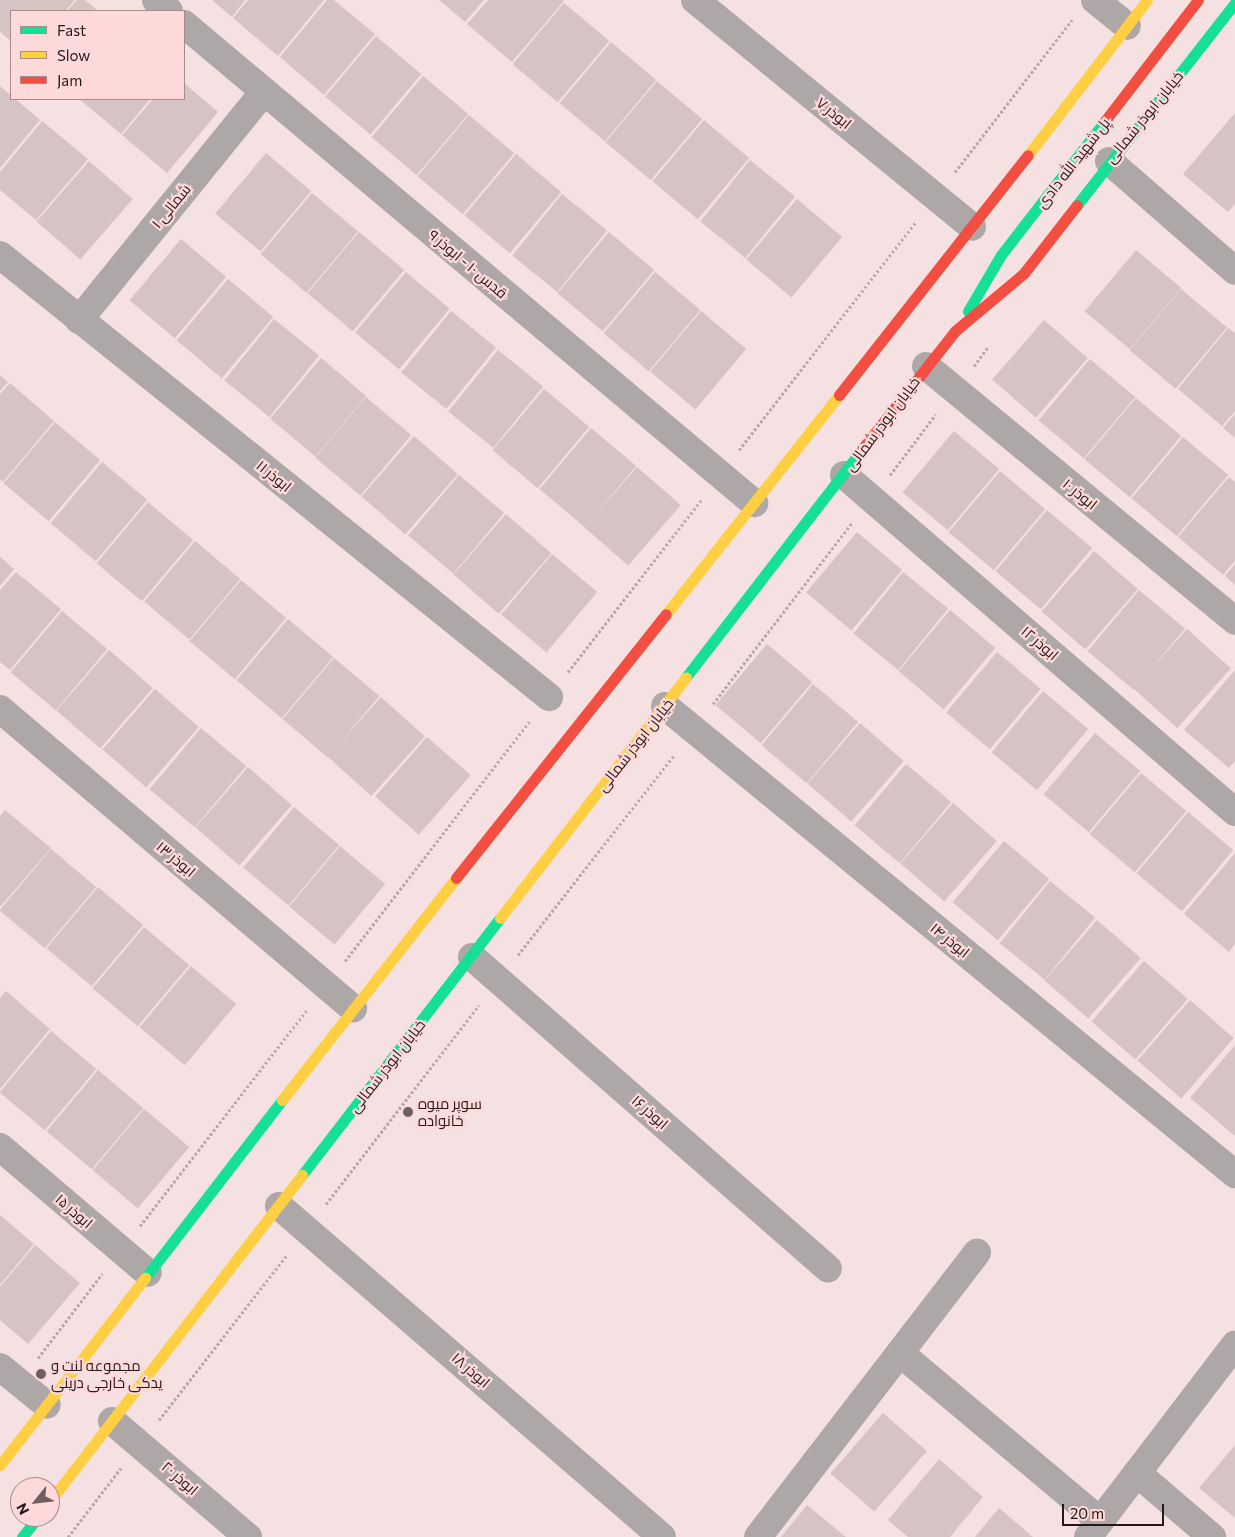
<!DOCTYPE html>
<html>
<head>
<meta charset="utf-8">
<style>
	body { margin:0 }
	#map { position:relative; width:1235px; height:1537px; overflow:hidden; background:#f5e1e1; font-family:Commissioner,Cairo,sans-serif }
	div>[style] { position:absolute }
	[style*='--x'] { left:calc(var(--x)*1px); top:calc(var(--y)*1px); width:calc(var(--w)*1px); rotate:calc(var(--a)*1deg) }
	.building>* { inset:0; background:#d6c3c3; transform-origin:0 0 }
	.path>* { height:3px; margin-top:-1.5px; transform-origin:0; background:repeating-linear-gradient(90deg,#b5abab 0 2.5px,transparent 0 5px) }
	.street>* { height:28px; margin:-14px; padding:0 14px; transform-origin:14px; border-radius:14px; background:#aea7a7 }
	.fast>* { height:11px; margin:-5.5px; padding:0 5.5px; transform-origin:5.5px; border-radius:5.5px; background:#16e098 }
	.slow>* { height:11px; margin:-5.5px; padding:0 5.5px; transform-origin:5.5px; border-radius:5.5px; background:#ffcf43 }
	.jam>* { height:11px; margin:-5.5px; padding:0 5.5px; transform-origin:5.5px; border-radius:5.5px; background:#f24e42 }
	.dots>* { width:14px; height:14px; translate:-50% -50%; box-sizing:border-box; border:2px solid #fdd9d9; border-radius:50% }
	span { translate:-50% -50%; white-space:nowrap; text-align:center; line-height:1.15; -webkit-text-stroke:4.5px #fdd9d9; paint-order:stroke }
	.street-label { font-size:15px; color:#251818 }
	.poi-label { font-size:15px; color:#251818 }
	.left { translate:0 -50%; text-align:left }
	.legend { position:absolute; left:10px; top:10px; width:175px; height:90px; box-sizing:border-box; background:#fdd9d9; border:1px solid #a78c8c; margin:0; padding:6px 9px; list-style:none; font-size:15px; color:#251818 }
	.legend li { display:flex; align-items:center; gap:10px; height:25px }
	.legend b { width:25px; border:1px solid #a78c8c }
	.north { position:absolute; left:10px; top:1477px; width:50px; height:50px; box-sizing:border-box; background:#fdd9d9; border:1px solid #a78c8c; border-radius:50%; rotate:241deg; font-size:14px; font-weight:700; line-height:20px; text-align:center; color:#251818 }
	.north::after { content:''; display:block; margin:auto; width:18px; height:22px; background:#6e5e5e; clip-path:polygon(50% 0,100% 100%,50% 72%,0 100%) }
	.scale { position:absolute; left:1062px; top:1504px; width:102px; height:22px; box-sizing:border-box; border:2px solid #251818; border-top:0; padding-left:6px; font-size:15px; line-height:18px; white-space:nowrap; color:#251818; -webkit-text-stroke:4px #fdd9d9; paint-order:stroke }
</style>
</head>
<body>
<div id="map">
	<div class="building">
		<i style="clip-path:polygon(0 0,75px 0,65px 11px,11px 11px,11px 41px,0 32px)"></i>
		<i style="clip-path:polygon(77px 0,85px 0,98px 11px,67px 11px)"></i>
		<i style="clip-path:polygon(212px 0,245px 0,232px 17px)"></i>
		<i style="clip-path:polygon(248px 0,324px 0,278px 56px,233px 18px)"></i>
		<i style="clip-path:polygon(327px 0,334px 0,375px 34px,324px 95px,280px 57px)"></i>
		<i style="clip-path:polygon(439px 0,484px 0,465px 22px)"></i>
		<i style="clip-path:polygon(488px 0,562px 0,564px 1px,512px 62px,467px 24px)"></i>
		<i style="left:564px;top:3px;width:59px;height:80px;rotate:40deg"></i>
		<i style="left:376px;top:36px;width:59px;height:79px;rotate:40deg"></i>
		<i style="left:611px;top:42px;width:59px;height:80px;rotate:40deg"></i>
		<i style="left:423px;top:76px;width:59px;height:80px;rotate:40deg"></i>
		<i style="left:657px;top:81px;width:59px;height:80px;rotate:40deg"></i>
		<i style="clip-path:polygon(184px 83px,218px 112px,167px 173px,122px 135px,153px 99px,184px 99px)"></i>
		<i style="clip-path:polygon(0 86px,40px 120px,0 168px)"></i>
		<i style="clip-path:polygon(79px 99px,150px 99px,121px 134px)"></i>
		<i style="clip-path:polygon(1235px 113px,1235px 204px,1228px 212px,1183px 174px)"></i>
		<i style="left:469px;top:115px;width:59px;height:80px;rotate:40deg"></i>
		<i style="left:704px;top:120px;width:59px;height:80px;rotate:40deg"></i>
		<i style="clip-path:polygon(42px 121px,88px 159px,36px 220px,0 190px,0 172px)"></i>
		<i style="left:266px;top:153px;width:59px;height:79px;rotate:40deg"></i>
		<i style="left:516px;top:154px;width:59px;height:80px;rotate:40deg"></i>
		<i style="left:750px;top:160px;width:58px;height:79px;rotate:39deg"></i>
		<i style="left:89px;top:161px;width:58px;height:80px;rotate:41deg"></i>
		<i style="left:312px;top:193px;width:60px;height:80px;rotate:40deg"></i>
		<i style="left:562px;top:194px;width:58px;height:79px;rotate:39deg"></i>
		<i style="left:797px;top:199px;width:59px;height:79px;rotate:40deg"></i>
		<i style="left:359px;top:232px;width:59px;height:80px;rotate:40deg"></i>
		<i style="left:609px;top:232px;width:59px;height:80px;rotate:40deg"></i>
		<i style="left:181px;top:239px;width:59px;height:80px;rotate:40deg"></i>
		<i style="left:1136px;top:250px;width:59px;height:80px;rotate:40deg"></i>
		<i style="left:406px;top:272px;width:57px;height:79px;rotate:40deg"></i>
		<i style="left:655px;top:272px;width:59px;height:80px;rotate:40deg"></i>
		<i style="left:228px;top:279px;width:59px;height:80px;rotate:40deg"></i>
		<i style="left:1181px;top:289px;width:60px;height:80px;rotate:40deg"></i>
		<i style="left:451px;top:311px;width:58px;height:79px;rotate:39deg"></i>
		<i style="left:701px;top:311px;width:59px;height:79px;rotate:40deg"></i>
		<i style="left:274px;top:319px;width:58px;height:79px;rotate:39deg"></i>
		<i style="left:1044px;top:320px;width:58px;height:79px;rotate:41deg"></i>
		<i style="clip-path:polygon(1228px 328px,1235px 333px,1235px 411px,1222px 426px,1178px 389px)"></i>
		<i style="left:498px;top:350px;width:58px;height:79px;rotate:39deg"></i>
		<i style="left:321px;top:358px;width:59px;height:79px;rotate:40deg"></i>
		<i style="left:1090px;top:359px;width:59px;height:80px;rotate:40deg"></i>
		<i style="clip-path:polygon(0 375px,8px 382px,0 391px)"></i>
		<i style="clip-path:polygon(10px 383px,54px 421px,3px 482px,0 479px,0 394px)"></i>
		<i style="left:544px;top:389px;width:59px;height:80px;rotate:40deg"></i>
		<i style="left:366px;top:397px;width:59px;height:79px;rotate:40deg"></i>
		<i style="left:1136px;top:398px;width:59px;height:80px;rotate:40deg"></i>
		<i style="clip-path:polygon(1235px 414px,1235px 438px,1223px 428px)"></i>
		<i style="left:55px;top:422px;width:59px;height:80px;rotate:40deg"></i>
		<i style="left:591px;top:428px;width:59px;height:80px;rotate:40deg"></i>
		<i style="left:954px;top:431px;width:59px;height:80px;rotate:40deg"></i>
		<i style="left:414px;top:436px;width:58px;height:80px;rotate:41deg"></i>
		<i style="left:1183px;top:437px;width:59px;height:80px;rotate:40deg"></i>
		<i style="left:102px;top:462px;width:59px;height:80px;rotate:40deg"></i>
		<i style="left:637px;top:467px;width:58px;height:80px;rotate:41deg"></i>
		<i style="left:1000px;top:471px;width:59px;height:80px;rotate:40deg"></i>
		<i style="left:459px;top:475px;width:59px;height:79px;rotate:40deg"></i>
		<i style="clip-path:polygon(1229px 477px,1235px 482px,1235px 561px,1223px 575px,1178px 537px)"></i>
		<i style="left:148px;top:502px;width:59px;height:80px;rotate:40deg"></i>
		<i style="left:1047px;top:510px;width:59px;height:80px;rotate:40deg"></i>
		<i style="left:506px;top:514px;width:60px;height:80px;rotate:41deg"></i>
		<i style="left:857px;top:532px;width:59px;height:79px;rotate:40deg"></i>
		<i style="left:195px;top:541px;width:59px;height:79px;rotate:40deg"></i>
		<i style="left:1094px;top:551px;width:58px;height:80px;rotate:41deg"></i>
		<i style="left:552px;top:554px;width:59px;height:79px;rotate:40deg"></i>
		<i style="clip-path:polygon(0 557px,14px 569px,0 586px)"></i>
		<i style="clip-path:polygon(1235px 564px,1235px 585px,1225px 576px)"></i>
		<i style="clip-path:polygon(16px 572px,61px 609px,10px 670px,0 662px,0 590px)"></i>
		<i style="left:903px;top:572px;width:58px;height:79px;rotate:39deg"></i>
		<i style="left:241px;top:580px;width:59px;height:80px;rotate:40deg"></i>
		<i style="left:1139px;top:590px;width:60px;height:80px;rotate:40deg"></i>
		<i style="left:950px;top:610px;width:59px;height:80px;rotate:40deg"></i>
		<i style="left:62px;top:611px;width:59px;height:80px;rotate:40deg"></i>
		<i style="left:288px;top:619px;width:59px;height:80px;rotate:40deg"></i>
		<i style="left:1187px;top:629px;width:59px;height:80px;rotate:42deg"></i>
		<i style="left:767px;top:644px;width:59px;height:80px;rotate:40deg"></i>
		<i style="left:109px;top:650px;width:58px;height:80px;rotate:41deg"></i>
		<i style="left:997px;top:652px;width:57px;height:79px;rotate:40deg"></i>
		<i style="left:334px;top:658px;width:59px;height:80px;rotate:40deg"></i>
		<i style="clip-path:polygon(1235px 670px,1235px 761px,1229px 768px,1184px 730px)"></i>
		<i style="left:813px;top:684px;width:59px;height:80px;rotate:40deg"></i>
		<i style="left:155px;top:689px;width:58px;height:80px;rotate:41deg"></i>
		<i style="left:1043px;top:691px;width:59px;height:80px;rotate:40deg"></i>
		<i style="left:381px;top:697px;width:59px;height:80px;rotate:42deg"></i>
		<i style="left:860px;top:723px;width:58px;height:80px;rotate:41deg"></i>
		<i style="left:201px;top:728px;width:59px;height:80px;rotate:40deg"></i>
		<i style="left:1095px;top:733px;width:59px;height:80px;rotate:40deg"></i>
		<i style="left:427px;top:737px;width:58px;height:79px;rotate:41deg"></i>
		<i style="left:906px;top:764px;width:59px;height:80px;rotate:40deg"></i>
		<i style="left:248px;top:767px;width:58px;height:80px;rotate:41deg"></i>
		<i style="left:1141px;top:773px;width:59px;height:80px;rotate:40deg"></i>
		<i style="left:953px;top:803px;width:58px;height:80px;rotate:41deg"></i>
		<i style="left:294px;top:807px;width:59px;height:79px;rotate:40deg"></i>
		<i style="clip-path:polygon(5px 810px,51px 848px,0 907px,0 816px)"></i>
		<i style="left:1188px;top:812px;width:59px;height:80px;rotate:40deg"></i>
		<i style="left:1004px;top:841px;width:59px;height:80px;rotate:40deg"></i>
		<i style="left:340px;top:846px;width:59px;height:79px;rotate:40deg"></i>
		<i style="left:51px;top:849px;width:59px;height:80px;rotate:40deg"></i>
		<i style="clip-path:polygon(1235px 853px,1235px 944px,1229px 952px,1184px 914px)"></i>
		<i style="left:1050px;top:881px;width:58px;height:80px;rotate:39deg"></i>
		<i style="left:98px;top:887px;width:59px;height:80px;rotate:40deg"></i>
		<i style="left:1097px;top:920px;width:58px;height:80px;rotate:41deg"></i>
		<i style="left:144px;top:927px;width:59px;height:80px;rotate:40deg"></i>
		<i style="left:1144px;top:961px;width:58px;height:80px;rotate:41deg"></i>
		<i style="left:191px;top:966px;width:59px;height:80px;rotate:40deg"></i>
		<i style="clip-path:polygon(6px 991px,50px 1029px,0 1089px,0 998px)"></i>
		<i style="left:1190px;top:1000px;width:58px;height:80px;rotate:41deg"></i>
		<i style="left:51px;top:1031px;width:59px;height:80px;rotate:40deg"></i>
		<i style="clip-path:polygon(1235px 1045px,1235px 1136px,1190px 1098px)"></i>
		<i style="left:98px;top:1070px;width:59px;height:80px;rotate:40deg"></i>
		<i style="left:144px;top:1109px;width:59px;height:80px;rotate:40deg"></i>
		<i style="clip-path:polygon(0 1215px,34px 1244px,0 1285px)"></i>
		<i style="clip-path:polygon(35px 1245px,80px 1283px,28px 1344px,0 1320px,0 1287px)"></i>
		<i style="left:883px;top:1413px;width:58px;height:80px;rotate:41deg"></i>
		<i style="clip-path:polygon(1235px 1445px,1235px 1518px,1199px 1488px)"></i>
		<i style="clip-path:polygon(939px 1459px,983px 1497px,950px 1537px,908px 1537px,888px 1520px)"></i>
		<i style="clip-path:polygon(807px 1505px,846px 1537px,781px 1537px)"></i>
		<i style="clip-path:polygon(999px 1508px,1033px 1537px,975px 1537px)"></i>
	</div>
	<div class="path">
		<i style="--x:955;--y:172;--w:192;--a:-52.4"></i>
		<i style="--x:974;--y:366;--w:24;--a:-54"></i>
		<i style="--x:739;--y:450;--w:289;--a:-52.2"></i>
		<i style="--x:890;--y:475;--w:76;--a:-53"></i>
		<i style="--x:568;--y:672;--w:219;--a:-52.2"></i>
		<i style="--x:713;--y:704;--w:228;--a:-52.5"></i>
		<i style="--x:518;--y:955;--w:254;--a:-52"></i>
		<i style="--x:345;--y:961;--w:302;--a:-52.4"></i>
		<i style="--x:326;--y:1204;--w:251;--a:-52.4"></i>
		<i style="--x:140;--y:1226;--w:274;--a:-52.3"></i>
		<i style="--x:38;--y:1358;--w:106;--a:-52.7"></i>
		<i style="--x:159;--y:1420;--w:209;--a:-52.2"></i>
		<i style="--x:68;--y:1537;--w:87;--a:-52.5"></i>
	</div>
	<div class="street">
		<i style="--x:156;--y:0;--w:17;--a:40"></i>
		<i style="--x:695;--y:0;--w:358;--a:39.3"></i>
		<i style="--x:1095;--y:0;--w:41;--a:39.1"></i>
		<i style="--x:184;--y:24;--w:745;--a:40.04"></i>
		<i style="--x:1109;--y:161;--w:167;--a:41.1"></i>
		<i style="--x:0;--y:255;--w:705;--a:38.84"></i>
		<i style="--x:79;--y:320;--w:292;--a:-51"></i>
		<i style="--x:926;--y:366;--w:401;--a:39.5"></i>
		<i style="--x:844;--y:475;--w:516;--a:40.76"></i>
		<i style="--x:665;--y:706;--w:738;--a:39.39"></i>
		<i style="--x:0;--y:709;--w:463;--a:40.3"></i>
		<i style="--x:472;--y:957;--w:473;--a:41.2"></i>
		<i style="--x:0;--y:1147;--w:194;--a:40.4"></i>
		<i style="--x:279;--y:1206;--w:506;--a:40.83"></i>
		<i style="--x:900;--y:1353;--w:261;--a:40"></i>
		<i style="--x:0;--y:1367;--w:60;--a:39"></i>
		<i style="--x:112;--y:1421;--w:179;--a:40.5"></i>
		<i style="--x:1137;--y:1473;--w:99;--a:40.5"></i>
		<i style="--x:758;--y:1537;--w:359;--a:-52.4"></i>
		<i style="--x:1088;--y:1537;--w:242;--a:-52.6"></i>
	</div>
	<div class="fast">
		<i style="--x:1077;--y:205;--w:256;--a:-52"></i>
		<i style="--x:968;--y:311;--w:65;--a:-59.5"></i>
		<i style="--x:1001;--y:255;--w:168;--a:-52.2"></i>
		<i style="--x:686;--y:677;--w:289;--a:-52.3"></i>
		<i style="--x:302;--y:1175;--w:324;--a:-52.4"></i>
		<i style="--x:145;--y:1278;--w:225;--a:-52.4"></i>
		<i style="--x:22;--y:1537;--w:26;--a:-51"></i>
	</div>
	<div class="slow">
		<i style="--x:1028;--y:155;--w:195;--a:-52.5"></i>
		<i style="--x:666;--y:614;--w:279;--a:-51.7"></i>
		<i style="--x:500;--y:918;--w:304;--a:-52.3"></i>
		<i style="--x:282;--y:1100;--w:282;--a:-51.9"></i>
		<i style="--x:0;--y:1465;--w:237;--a:-52.2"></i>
		<i style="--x:50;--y:1501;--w:412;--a:-52.3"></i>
	</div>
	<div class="jam">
		<i style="--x:1104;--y:122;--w:154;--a:-52.4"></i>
		<i style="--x:839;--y:395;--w:305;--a:-51.8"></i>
		<i style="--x:863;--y:448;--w:149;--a:-51.8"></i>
		<i style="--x:955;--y:331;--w:90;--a:-40"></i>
		<i style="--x:1024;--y:273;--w:86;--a:-52.1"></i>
		<i style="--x:456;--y:878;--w:337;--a:-51.5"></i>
	</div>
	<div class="dots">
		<i style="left:408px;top:1112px;background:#6e5e5e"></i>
		<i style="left:41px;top:1374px;background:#6e5e5e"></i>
	</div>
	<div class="street-label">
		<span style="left:834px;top:113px;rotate:39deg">ابوذر ۷</span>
		<span style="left:1144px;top:117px;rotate:-51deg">خیابان ابوذر شمالی</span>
		<span style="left:1073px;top:163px;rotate:-52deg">پل شهید الله دادی</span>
		<span style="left:171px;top:206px;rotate:-51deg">شمالی ۱</span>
		<span style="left:468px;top:264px;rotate:40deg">قدس ۱۰ - ابوذر ۹</span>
		<span style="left:882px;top:424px;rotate:-53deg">خیابان ابوذر شمالی</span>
		<span style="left:274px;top:476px;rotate:39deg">ابوذر ۱۱</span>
		<span style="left:1080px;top:494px;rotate:39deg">ابوذر ۱۰</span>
		<span style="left:1040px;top:643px;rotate:41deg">ابوذر ۱۲</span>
		<span style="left:635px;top:745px;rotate:-52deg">خیابان ابوذر شمالی</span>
		<span style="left:176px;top:859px;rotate:40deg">ابوذر ۱۳</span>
		<span style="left:950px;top:940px;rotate:39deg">ابوذر ۱۴</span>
		<span style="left:387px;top:1066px;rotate:-52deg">خیابان ابوذر شمالی</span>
		<span style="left:650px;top:1112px;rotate:41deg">ابوذر ۱۶</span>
		<span style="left:74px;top:1211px;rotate:41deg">ابوذر ۱۵</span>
		<span style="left:471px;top:1370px;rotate:41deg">ابوذر ۱۸</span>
		<span style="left:180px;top:1478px;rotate:41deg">ابوذر ۲۰</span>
	</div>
	<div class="poi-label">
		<span class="left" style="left:418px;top:1112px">سوپر میوه<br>خانواده</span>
		<span class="left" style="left:51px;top:1374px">مجموعه لنت و<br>یدکی خارجی درینی</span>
	</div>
	<ul class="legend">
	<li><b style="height:6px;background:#16e098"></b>Fast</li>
	<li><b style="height:6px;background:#ffcf43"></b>Slow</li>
	<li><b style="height:6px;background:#f24e42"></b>Jam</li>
	</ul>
	<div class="north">N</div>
	<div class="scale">20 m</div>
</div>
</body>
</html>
